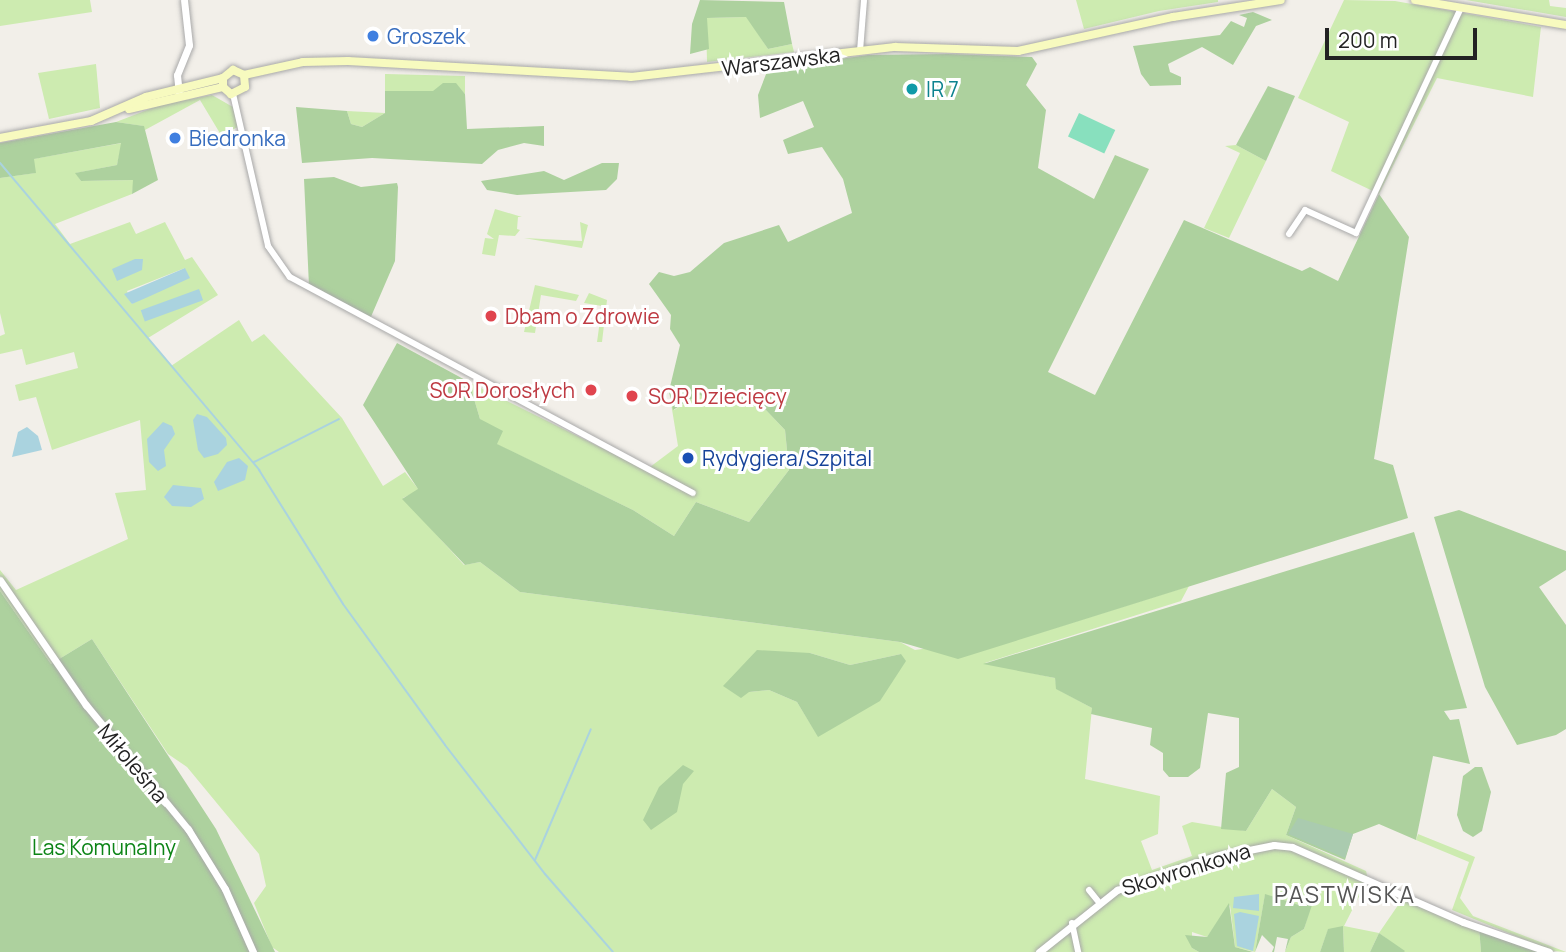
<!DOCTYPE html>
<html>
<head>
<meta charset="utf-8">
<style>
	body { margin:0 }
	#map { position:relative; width:1566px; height:952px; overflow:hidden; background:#f2efe9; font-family:Manrope,sans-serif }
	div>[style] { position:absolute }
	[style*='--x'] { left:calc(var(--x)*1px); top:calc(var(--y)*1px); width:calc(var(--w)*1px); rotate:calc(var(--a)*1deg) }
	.grass>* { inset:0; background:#cdebb0 }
	.forest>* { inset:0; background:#add19e }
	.cemetery>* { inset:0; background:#aacbaf }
	.pitch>* { inset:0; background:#88e0be; transform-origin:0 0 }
	.water>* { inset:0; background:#aad3df; transform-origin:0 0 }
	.stream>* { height:2px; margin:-1px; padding:0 1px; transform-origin:1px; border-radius:1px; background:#aad3df }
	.roads { filter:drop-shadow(0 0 2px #a9a9a9) drop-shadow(0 0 2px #a9a9a9) }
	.minor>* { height:6px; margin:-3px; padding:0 3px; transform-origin:3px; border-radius:3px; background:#fff }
	.tertiary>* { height:7px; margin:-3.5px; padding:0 3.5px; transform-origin:3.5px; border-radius:3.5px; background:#fff }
	.secondary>* { height:8px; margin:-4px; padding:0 4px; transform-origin:4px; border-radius:4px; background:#f7fabf }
	.dots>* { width:19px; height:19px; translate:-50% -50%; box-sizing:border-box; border:4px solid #fff; border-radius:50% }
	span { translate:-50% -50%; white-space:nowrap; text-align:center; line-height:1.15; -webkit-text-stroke:6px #fff; paint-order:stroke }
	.shop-label { font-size:21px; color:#366cbe }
	.left { translate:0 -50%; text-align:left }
	.street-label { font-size:21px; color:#222 }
	.culture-label { font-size:21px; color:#0d838f }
	.health-label { font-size:21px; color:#be3a42 }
	.right { translate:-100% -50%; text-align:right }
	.transit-label { font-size:21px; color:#164399 }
	.park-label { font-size:21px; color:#0c8416 }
	.neighbourhood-label { font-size:23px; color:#555; letter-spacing:2px }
	.scale { position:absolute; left:1325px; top:28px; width:152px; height:32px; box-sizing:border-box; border:4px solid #222; border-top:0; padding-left:9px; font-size:21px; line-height:24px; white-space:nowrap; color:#222; -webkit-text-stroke:5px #fff; paint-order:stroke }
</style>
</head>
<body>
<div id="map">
	<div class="grass">
		<i style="clip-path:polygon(0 0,90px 0,92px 12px,0 26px)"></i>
		<i style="clip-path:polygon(1076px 0,1218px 0,1218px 2px,1159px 11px,1084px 29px)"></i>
		<i style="clip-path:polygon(1344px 0,1395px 1px,1541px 27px,1533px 97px,1437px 78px,1379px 194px,1331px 171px,1349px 122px,1298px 98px)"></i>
		<i style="clip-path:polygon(1466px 0,1549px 0,1550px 6px,1566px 8px,1566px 17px)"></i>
		<i style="clip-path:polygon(747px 17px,768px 49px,792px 44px,794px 52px,707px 62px,706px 18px)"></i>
		<i style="clip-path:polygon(96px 64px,100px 108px,49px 119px,38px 73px)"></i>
		<i style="clip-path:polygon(385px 74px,465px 76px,465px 94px,455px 83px,434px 91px,385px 91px)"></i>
		<i style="clip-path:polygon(212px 95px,233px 107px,238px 127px,221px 135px,200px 100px,145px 130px,143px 126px,116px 122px,160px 105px)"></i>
		<i style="clip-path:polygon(347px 111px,385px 113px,362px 127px,351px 124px)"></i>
		<i style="clip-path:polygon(evenodd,122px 143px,117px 165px,76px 173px,81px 181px,134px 180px,132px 194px,55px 224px,70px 244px,130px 222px,136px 234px,165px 222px,185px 260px,192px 257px,218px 295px,148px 338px,171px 366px,239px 320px,252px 342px,264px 334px,342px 418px,383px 486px,405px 472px,419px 490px,403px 498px,464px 565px,480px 562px,520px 592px,900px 642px,915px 650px,1042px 632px,1189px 586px,1181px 601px,985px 663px,1055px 678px,1057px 689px,1092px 708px,1085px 779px,1160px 796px,1158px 834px,1141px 841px,1152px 870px,1192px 856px,1182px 826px,1192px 822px,1246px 831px,1272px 789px,1296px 807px,1286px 835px,1366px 871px,1368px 879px,1344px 926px,1379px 933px,1405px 895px,1479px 927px,1481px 952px,1404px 952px,1379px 933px,1370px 952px,1344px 952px,1343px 927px,1328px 930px,1320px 952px,1285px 952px,1291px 937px,1304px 929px,1316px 888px,1299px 905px,1265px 895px,1255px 952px,1235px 947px,1230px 905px,1207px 937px,1192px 932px,1192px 948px,1199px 952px,279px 952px,272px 947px,254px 903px,266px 886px,259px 854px,187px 767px,168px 754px,92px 639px,51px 664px,0 591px,0 570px,16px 590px,128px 539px,115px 493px,146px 490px,140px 420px,52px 450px,36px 397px,19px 401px,15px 385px,78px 368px,74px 352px,26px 365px,22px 349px,0 354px,0 336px,5px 334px,0 313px,0 178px,35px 173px,33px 159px,122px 143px,185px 268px,132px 304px,127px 291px,185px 268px,122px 143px,810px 653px,850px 665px,901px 654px,818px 736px,797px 702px,769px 690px,749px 692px,810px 653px)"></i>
		<i style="clip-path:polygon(1236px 145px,1266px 161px,1229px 238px,1204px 228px,1240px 153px,1225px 146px)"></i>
		<i style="clip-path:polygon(495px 209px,522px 217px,518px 217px,517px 229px,520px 230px,515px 236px,499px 235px,495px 256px,482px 254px,485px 238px,494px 239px,487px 234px)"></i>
		<i style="clip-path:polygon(580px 222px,588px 225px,582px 248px,524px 238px,582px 241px)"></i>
		<i style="clip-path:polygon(535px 285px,579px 295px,576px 301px,541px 295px,535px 333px,524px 332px)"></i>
		<i style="clip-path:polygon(589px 293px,607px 300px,602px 342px,597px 342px,602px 306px,584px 303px)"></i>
		<i style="clip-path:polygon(469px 382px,646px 470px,678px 446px,669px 391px,674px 410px,698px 395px,764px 408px,785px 430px,789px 470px,749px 522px,696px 502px,674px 536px,633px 510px,496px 444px,480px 419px)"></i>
		<i style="clip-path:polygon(1418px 834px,1475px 857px,1460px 898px,1473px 916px,1566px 952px,1552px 951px,1452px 910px,1469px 862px,1416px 840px)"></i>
	</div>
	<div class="forest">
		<i style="clip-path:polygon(700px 0,784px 2px,792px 44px,768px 49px,746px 17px,707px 18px,709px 49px,690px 54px,692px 24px)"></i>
		<i style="clip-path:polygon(1253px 12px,1272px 20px,1256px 26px,1233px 65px,1202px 47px,1168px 64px,1170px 72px,1181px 77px,1181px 85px,1150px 86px,1141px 74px,1133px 46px,1220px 35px,1231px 21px,1244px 27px,1247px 18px,1239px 15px)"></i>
		<i style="clip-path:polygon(948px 54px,1032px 57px,1037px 64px,1026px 85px,1046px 110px,1038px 168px,1094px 199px,1115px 155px,1149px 169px,1048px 372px,1095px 395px,1184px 220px,1302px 271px,1310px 267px,1338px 281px,1379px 194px,1409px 237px,1374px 459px,1393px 465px,1408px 518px,958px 659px,900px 642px,520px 592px,480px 562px,465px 565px,402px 499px,418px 489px,363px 405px,397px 343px,469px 382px,480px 419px,503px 431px,497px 444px,633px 510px,674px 536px,696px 502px,749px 522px,789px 470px,785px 430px,764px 408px,698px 395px,673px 410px,669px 391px,680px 345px,670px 329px,671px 315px,649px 284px,659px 272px,674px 276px,690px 272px,724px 243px,779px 225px,788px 242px,852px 213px,843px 179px,822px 147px,788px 154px,783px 140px,814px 127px,803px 101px,760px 118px,758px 95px,768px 69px,868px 55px)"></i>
		<i style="clip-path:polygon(443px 83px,456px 83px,465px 94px,467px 129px,544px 126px,544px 146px,524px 143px,498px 150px,482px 164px,372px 158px,302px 163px,296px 107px,347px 111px,351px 124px,362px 127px,385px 113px,385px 91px,433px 91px)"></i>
		<i style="clip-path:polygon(1268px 86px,1295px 96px,1266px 161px,1236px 145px)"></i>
		<i style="clip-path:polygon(116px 122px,144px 126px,158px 180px,132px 194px,133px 180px,81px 181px,75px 173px,117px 165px,121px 143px,34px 159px,36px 173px,0 178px,0 143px)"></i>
		<i style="clip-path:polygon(602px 163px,619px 163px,617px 179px,606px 190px,517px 195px,487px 190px,481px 181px,544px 171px,564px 180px)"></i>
		<i style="clip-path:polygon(334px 177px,361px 187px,397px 183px,398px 187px,395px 261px,370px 319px,309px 286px,304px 179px)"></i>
		<i style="clip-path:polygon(1459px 510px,1566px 551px,1566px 570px,1539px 587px,1566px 625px,1566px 729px,1556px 735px,1517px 745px,1485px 687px,1434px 517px)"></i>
		<i style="clip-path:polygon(1414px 532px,1467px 708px,1444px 711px,1450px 720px,1459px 719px,1470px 764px,1433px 756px,1416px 840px,1379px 824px,1353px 834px,1345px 860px,1286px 835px,1296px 807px,1272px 789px,1246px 831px,1221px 829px,1226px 773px,1239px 767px,1239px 718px,1208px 713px,1200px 768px,1188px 777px,1169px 777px,1163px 770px,1163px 753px,1150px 745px,1152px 728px,1091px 714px,1092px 708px,1056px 689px,1055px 678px,983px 664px)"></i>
		<i style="clip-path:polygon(0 591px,51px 664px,92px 639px,216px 829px,275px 952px,0 952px)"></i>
		<i style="clip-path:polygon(757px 650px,810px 653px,850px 665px,901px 654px,906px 661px,880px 701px,818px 737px,797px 702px,769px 690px,749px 692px,741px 698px,723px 686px)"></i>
		<i style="clip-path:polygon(683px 765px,694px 771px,683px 784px,677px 812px,651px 830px,643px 820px,659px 787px)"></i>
		<i style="clip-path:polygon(1475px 767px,1482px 767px,1491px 792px,1482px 831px,1473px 837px,1463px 831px,1457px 815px,1463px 776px)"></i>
		<i style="clip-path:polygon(1318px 887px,1304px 929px,1291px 937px,1285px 952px,1288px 939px,1277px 937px,1274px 952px,1272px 952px,1274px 947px,1262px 935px,1255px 952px,1265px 894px,1299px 905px)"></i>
		<i style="clip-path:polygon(1229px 903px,1235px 947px,1253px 952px,1199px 952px,1192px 948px,1185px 935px,1207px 937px)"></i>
		<i style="clip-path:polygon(1343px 926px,1344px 952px,1320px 952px,1328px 929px)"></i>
		<i style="clip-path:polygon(1479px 927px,1540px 952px,1481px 952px)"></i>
		<i style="clip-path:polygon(1379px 933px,1405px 951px,1404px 952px,1370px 952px)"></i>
	</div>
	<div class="cemetery">
		<i style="clip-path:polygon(1298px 818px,1353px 834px,1345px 858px,1288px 834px)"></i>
	</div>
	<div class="pitch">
		<i style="left:1079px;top:113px;width:40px;height:26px;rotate:25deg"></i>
	</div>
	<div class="water">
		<i style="clip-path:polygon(135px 259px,143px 259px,142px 270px,117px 281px,112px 269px)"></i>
		<i style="clip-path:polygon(185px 268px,190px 278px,148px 297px,132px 304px,124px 294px)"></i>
		<i style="left:199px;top:289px;width:12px;height:62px;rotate:70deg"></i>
		<i style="clip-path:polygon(197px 414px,207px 417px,226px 438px,227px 445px,218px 454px,204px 458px,198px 450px,193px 420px)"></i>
		<i style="clip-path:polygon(163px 422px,172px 426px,175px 434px,164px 450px,166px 466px,158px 471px,149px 462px,147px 439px)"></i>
		<i style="clip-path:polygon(27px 427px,38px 436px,42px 450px,12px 457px,18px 432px)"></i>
		<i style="clip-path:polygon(239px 458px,248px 466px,245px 480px,218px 491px,214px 482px,227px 462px)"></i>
		<i style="clip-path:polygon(173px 485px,201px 488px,204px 499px,191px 507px,172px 506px,164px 497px)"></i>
		<i style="clip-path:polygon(1259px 894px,1259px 911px,1233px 908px,1234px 897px)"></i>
		<i style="clip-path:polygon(1240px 912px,1259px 916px,1253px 951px,1237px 946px,1234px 914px)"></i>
	</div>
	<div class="stream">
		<i style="--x:0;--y:163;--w:402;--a:49.8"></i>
		<i style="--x:259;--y:470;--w:158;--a:57.9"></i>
		<i style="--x:343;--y:604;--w:174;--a:54.1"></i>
		<i style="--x:445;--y:745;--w:163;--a:52.2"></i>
		<i style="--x:545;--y:874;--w:103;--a:48.9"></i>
		<i style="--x:254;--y:462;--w:95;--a:-26.8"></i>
		<i style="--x:535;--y:860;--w:142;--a:-66.9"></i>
	</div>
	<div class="roads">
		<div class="minor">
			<i style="--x:860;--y:51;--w:51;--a:-85.5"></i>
			<i style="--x:233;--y:94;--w:156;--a:77"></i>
			<i style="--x:268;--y:246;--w:38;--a:55"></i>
			<i style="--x:290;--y:277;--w:457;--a:28.2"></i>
			<i style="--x:1289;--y:234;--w:29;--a:-56"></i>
			<i style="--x:1305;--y:210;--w:56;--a:24.3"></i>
			<i style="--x:1356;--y:233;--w:248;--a:-65"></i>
			<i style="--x:1089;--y:890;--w:14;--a:51"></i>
			<i style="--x:1072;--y:923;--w:30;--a:78"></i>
		</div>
		<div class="tertiary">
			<i style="--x:179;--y:94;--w:19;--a:-96"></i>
			<i style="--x:177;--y:75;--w:32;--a:-68"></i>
			<i style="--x:189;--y:45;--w:45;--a:-96.3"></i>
			<i style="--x:0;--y:580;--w:152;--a:55.5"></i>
			<i style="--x:86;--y:705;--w:161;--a:50.6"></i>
			<i style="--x:188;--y:829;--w:70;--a:58.3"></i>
			<i style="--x:225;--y:889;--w:69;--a:66"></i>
			<i style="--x:1039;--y:952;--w:100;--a:-38.5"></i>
			<i style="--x:1117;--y:890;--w:102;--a:-18.8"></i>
			<i style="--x:1214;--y:857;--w:61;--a:-11.3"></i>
			<i style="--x:1274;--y:845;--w:18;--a:6"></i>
			<i style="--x:1292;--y:847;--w:187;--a:23.7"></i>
			<i style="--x:1463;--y:922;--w:91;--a:19.2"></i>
		</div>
		<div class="secondary">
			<i style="--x:1415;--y:0;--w:153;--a:9.4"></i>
			<i style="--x:244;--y:75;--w:60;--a:-12.4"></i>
			<i style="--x:303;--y:62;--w:45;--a:-1.3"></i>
			<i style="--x:348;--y:61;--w:283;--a:3.2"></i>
			<i style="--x:631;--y:77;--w:266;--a:-6.5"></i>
			<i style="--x:895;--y:47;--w:123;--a:1.9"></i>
			<i style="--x:1018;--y:51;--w:159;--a:-12.4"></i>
			<i style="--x:1173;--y:17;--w:109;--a:-8.9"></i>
			<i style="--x:129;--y:109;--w:97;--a:-13.2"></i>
			<i style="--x:0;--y:138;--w:93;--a:-10.6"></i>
			<i style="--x:91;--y:121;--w:60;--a:-23.6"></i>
			<i style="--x:146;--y:97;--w:79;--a:-13.9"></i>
			<i style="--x:223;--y:78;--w:13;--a:-39"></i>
			<i style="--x:233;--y:70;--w:12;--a:24"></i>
			<i style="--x:244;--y:75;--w:12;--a:85"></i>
			<i style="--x:245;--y:87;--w:16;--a:153"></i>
			<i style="--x:231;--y:94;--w:11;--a:-139"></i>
			<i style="--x:223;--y:87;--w:9;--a:-90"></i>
		</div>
	</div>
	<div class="dots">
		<i style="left:373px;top:36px;background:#3f7fe0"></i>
		<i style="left:912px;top:89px;background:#0f9aa8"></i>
		<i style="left:175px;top:138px;background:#3f7fe0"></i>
		<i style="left:491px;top:316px;background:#e0444e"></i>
		<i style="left:591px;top:390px;background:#e0444e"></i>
		<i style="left:632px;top:396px;background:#e0444e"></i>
		<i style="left:688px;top:458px;background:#1a4fb4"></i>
	</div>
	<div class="shop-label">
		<span class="left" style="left:387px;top:36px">Groszek</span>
		<span class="left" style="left:189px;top:138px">Biedronka</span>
	</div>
	<div class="street-label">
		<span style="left:781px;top:61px;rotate:-7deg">Warszawska</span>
		<span style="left:133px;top:763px;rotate:50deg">Miłoleśna</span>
		<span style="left:1186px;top:869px;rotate:-17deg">Skowronkowa</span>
	</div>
	<div class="culture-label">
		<span class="left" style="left:926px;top:89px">IR 7</span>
	</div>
	<div class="health-label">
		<span class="left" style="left:505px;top:316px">Dbam o Zdrowie</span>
		<span class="right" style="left:575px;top:390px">SOR Dorosłych</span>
		<span class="left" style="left:648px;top:396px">SOR Dziecięcy</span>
	</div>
	<div class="transit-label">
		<span class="left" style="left:702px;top:458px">Rydygiera/Szpital</span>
	</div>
	<div class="park-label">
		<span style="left:104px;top:847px">Las Komunalny</span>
	</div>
	<div class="neighbourhood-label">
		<span style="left:1345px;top:894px">PASTWISKA</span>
	</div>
	<div class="scale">200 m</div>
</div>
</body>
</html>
